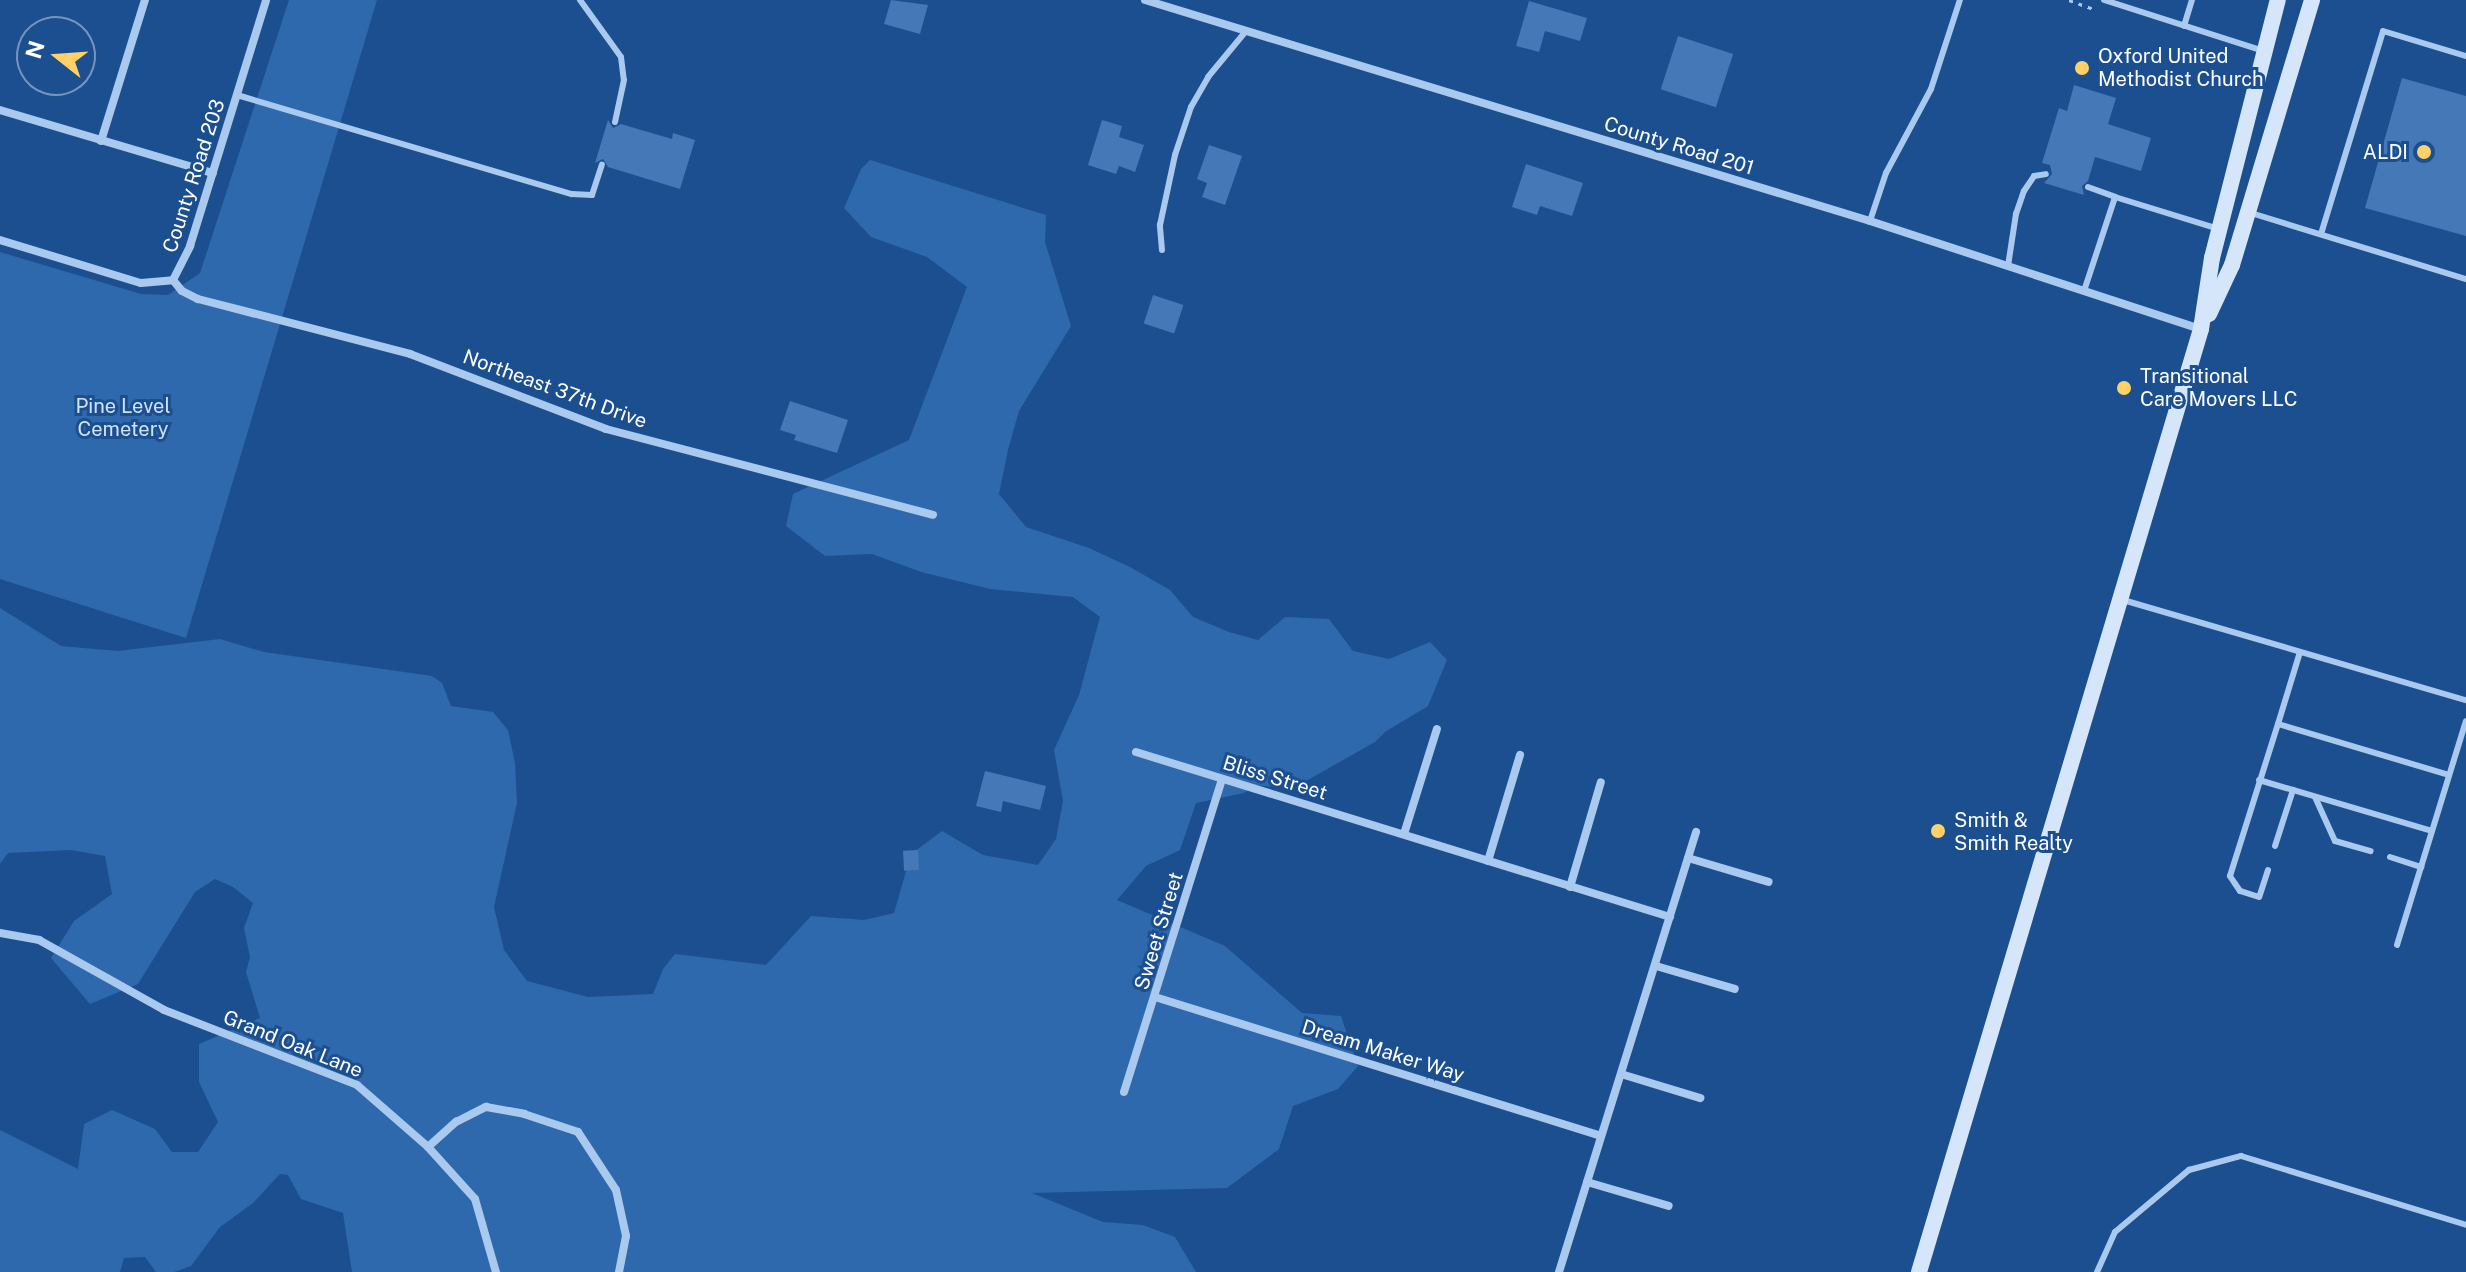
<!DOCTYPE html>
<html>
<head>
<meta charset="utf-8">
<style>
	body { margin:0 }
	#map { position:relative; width:2466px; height:1272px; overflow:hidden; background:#1b4f8f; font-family:"Public Sans",sans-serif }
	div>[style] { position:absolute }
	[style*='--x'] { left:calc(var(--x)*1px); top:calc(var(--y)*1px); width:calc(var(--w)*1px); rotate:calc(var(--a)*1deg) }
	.green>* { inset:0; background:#2e69ad }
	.building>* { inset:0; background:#4478b7; transform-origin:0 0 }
	.path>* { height:3px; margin-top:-1.5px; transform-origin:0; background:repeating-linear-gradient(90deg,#a9c9ee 0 4px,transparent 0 10px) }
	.lane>* { height:6px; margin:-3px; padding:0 3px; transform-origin:3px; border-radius:3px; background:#a9c9ee }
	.street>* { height:8px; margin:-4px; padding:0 4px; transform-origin:4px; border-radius:4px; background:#a9c9ee }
	.secondary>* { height:16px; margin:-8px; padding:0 8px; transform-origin:8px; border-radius:8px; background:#d6e6fa }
	.dots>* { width:22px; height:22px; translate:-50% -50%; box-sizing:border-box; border:4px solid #1b4f8f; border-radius:50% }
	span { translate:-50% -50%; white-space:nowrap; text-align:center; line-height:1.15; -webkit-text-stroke:6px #1b4f8f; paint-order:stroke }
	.poi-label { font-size:20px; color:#fff }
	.left { translate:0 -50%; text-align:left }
	.right { translate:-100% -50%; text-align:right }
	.street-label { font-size:20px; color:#fff }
	.park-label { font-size:20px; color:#cfe3fa }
	.north { position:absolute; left:16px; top:16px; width:80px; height:80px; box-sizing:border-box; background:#1b4f8f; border:2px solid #7695bc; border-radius:50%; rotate:287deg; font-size:22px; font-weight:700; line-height:32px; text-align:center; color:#fff }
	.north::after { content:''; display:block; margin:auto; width:28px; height:36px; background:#ffd166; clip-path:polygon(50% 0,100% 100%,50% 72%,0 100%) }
</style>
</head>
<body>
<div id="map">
	<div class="green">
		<i style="clip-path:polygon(289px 0,377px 0,186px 638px,0 579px,0 252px,141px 294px,168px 295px,200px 273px)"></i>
		<i style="clip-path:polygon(870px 160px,1046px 215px,1045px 242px,1071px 326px,1019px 411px,1008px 450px,999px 494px,1026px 527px,1089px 548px,1130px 567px,1170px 590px,1193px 617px,1229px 632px,1258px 640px,1285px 617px,1329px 619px,1353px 651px,1389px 659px,1430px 642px,1447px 660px,1428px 706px,1385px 732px,1375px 742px,1292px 789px,1255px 785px,1244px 793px,1196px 803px,1180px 850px,1146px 866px,1117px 900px,1225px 946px,1302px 1013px,1341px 1016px,1358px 1066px,1338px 1089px,1293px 1106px,1279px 1149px,1227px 1188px,1032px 1193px,1103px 1222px,1143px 1225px,1175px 1237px,1196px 1272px,352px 1272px,343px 1213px,301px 1199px,288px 1175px,280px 1174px,253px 1203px,220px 1227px,191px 1266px,174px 1272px,156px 1272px,145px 1257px,124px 1258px,120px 1272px,0 1272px,0 1130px,78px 1169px,84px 1124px,112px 1110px,155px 1129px,172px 1152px,198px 1152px,218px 1122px,199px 1082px,199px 1044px,260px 1018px,246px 972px,250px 957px,244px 928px,253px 903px,233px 887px,215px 879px,195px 892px,138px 984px,90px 1004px,51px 958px,74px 921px,112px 894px,105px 856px,71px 850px,8px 853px,0 864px,0 608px,61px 646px,118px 651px,220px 639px,264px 652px,432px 676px,442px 683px,451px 706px,493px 712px,508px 730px,515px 763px,517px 803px,494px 907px,504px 950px,527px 981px,588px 997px,653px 994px,663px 969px,675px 954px,766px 965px,811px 916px,864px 920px,894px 913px,911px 854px,942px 831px,983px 855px,1038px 865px,1056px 839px,1063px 801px,1054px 750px,1079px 695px,1100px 617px,1073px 597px,990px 589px,921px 572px,872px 554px,825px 556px,786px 526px,793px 494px,909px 440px,967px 287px,927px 257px,871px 237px,844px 208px,861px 169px)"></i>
	</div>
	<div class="building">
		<i style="clip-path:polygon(891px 0,928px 5px,920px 34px,884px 24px)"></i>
		<i style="clip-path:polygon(1529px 1px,1587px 18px,1580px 41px,1545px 31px,1539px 52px,1516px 46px)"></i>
		<i style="left:1678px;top:36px;width:58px;height:56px;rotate:18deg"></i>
		<i style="clip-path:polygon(2402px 78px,2466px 96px,2466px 236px,2365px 208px)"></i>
		<i style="clip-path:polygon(2074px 85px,2116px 98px,2108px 124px,2151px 138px,2141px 171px,2095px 157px,2088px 181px,2082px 186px,2084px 195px,2044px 183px,2052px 174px,2050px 165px,2042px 163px,2059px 108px,2067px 111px)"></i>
		<i style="clip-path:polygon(608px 120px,613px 128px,621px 124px,672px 139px,673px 133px,695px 140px,680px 189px,608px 167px,603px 159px,595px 163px)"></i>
		<i style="clip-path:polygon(1102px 120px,1122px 126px,1119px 137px,1144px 145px,1135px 172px,1119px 166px,1116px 174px,1088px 165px)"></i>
		<i style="clip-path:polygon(1209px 145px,1242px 156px,1225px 205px,1202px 197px,1207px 183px,1197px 179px)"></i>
		<i style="clip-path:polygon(1526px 164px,1583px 183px,1572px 216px,1540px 206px,1537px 215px,1512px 207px)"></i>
		<i style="left:1153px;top:295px;width:32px;height:30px;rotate:18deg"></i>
		<i style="clip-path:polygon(790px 401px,848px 420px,837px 453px,794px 440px,796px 435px,780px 430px)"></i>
		<i style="clip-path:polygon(985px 771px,1046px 786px,1040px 810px,1003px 801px,1001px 812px,976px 806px)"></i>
		<i style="left:918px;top:850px;width:20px;height:15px;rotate:87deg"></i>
	</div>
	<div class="path">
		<i style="--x:2069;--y:0;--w:27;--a:20"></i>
	</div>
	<div class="lane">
		<i style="--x:580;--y:0;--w:70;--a:54.3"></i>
		<i style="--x:621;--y:57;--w:23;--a:83"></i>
		<i style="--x:624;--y:80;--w:43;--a:102.1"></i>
		<i style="--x:2104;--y:0;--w:168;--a:17.7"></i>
		<i style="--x:2184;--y:26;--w:27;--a:-73"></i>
		<i style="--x:237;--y:95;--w:349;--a:16.5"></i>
		<i style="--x:572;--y:194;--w:20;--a:3"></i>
		<i style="--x:592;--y:195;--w:32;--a:-72"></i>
		<i style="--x:2088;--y:187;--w:29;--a:20"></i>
		<i style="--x:2251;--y:213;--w:225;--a:17.1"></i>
		<i style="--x:1870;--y:221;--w:51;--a:-71.6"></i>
		<i style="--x:1886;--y:173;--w:95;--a:-61.8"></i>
		<i style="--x:1931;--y:89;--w:94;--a:-72"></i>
		<i style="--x:2321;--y:234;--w:212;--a:-73"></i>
		<i style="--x:2383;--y:31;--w:87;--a:16.8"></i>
		<i style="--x:1162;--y:250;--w:25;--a:-95"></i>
		<i style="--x:1160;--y:225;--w:72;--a:-77.9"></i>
		<i style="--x:1175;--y:155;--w:51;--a:-71.6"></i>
		<i style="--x:1191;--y:107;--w:34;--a:-60"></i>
		<i style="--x:1208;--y:77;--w:60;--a:-50.4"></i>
		<i style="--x:2008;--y:266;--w:53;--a:-81.3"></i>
		<i style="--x:2016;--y:214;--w:24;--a:-71"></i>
		<i style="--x:2024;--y:191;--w:18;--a:-56"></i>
		<i style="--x:2034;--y:176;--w:12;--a:-9"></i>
		<i style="--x:2084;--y:291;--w:99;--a:-71.7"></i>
		<i style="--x:2115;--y:197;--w:109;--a:17.1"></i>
		<i style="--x:2123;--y:600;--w:357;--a:16.3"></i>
		<i style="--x:2300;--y:652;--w:75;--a:107"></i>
		<i style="--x:2278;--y:724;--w:178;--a:16.6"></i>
		<i style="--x:2259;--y:780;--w:180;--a:16.4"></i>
		<i style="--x:2315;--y:797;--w:48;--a:65.6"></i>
		<i style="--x:2335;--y:841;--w:37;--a:16"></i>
		<i style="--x:2275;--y:846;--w:59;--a:-72.2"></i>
		<i style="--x:2390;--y:857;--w:33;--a:18"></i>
		<i style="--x:2268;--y:870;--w:28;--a:108"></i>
		<i style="--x:2259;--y:897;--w:20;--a:-162"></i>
		<i style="--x:2240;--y:891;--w:18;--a:-124"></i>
		<i style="--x:2230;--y:876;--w:159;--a:-72.5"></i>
		<i style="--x:2397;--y:945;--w:234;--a:-72.9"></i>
		<i style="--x:2097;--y:1272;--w:44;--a:-65.8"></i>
		<i style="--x:2115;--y:1232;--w:97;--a:-40"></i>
		<i style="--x:2189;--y:1170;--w:54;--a:-15.1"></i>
		<i style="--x:2241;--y:1156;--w:235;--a:17"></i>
	</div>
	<div class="street">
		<i style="--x:1145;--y:0;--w:758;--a:16.95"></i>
		<i style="--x:1870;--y:221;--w:348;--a:18.1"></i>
		<i style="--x:0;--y:110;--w:222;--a:16.5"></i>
		<i style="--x:101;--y:141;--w:148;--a:-72.7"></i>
		<i style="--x:0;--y:240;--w:147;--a:17"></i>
		<i style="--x:141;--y:283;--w:32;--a:-5"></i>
		<i style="--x:173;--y:280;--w:38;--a:-63"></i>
		<i style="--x:190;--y:246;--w:257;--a:-72.8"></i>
		<i style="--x:173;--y:280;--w:14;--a:51"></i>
		<i style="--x:182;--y:291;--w:18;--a:27"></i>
		<i style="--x:198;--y:299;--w:219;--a:14.5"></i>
		<i style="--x:410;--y:354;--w:210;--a:20.9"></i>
		<i style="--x:606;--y:429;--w:338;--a:14.7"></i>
		<i style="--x:1136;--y:752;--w:559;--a:17.17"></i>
		<i style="--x:1404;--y:834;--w:110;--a:-72.6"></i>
		<i style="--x:1688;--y:858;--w:84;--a:16.5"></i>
		<i style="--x:1488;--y:861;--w:111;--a:-73.2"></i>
		<i style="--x:1570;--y:887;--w:109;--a:-73.6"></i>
		<i style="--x:0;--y:933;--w:40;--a:10"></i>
		<i style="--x:39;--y:940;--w:143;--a:29.2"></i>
		<i style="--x:164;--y:1010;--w:207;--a:21.2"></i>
		<i style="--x:357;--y:1085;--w:94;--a:41.1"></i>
		<i style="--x:428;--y:1147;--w:70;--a:47.9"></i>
		<i style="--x:475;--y:1199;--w:76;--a:74"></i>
		<i style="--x:1656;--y:966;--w:82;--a:16.2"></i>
		<i style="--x:1155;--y:997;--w:467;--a:17.3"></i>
		<i style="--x:1621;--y:1074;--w:83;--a:16.9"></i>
		<i style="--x:1124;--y:1092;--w:328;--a:-72.6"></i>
		<i style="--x:428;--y:1147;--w:38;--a:-42"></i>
		<i style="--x:456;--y:1122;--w:34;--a:-27"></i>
		<i style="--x:486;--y:1107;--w:39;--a:10"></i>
		<i style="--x:524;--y:1114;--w:57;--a:18.4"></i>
		<i style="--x:578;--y:1132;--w:69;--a:56.8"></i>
		<i style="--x:616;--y:1190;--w:47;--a:77.7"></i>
		<i style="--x:626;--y:1236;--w:37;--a:101"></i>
		<i style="--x:1587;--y:1182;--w:85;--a:16.3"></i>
		<i style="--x:1559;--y:1272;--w:461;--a:-72.7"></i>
	</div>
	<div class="secondary">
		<i style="--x:2209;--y:314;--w:54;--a:-64.9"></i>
		<i style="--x:2232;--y:265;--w:277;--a:-73.2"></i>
		<i style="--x:1919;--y:1272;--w:984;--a:-73.35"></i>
		<i style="--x:2201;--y:329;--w:72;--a:-81.2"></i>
		<i style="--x:2212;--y:258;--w:266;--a:-75.7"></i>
	</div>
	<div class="dots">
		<i style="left:2082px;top:68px;background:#ffd166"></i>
		<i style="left:2424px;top:152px;background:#ffd166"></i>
		<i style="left:2124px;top:388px;background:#ffd166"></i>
		<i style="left:1938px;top:831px;background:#ffd166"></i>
	</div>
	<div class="poi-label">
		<span class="left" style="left:2098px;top:68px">Oxford United<br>Methodist Church</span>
		<span class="right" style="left:2408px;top:152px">ALDI</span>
		<span class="left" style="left:2140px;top:388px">Transitional<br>Care Movers LLC</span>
		<span class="left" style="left:1954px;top:832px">Smith &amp;<br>Smith Realty</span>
	</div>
	<div class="street-label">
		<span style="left:1679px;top:146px;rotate:17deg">County Road 201</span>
		<span style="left:194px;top:176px;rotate:-72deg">County Road 203</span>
		<span style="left:555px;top:389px;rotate:20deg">Northeast 37th Drive</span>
		<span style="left:1275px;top:778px;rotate:17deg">Bliss Street</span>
		<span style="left:1159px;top:931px;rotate:-73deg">Sweet Street</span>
		<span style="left:293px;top:1044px;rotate:22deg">Grand Oak Lane</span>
		<span style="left:1383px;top:1051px;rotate:17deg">Dream Maker Way</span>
	</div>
	<div class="park-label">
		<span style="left:123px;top:418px">Pine Level<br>Cemetery</span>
	</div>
	<div class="north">N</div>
</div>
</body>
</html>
